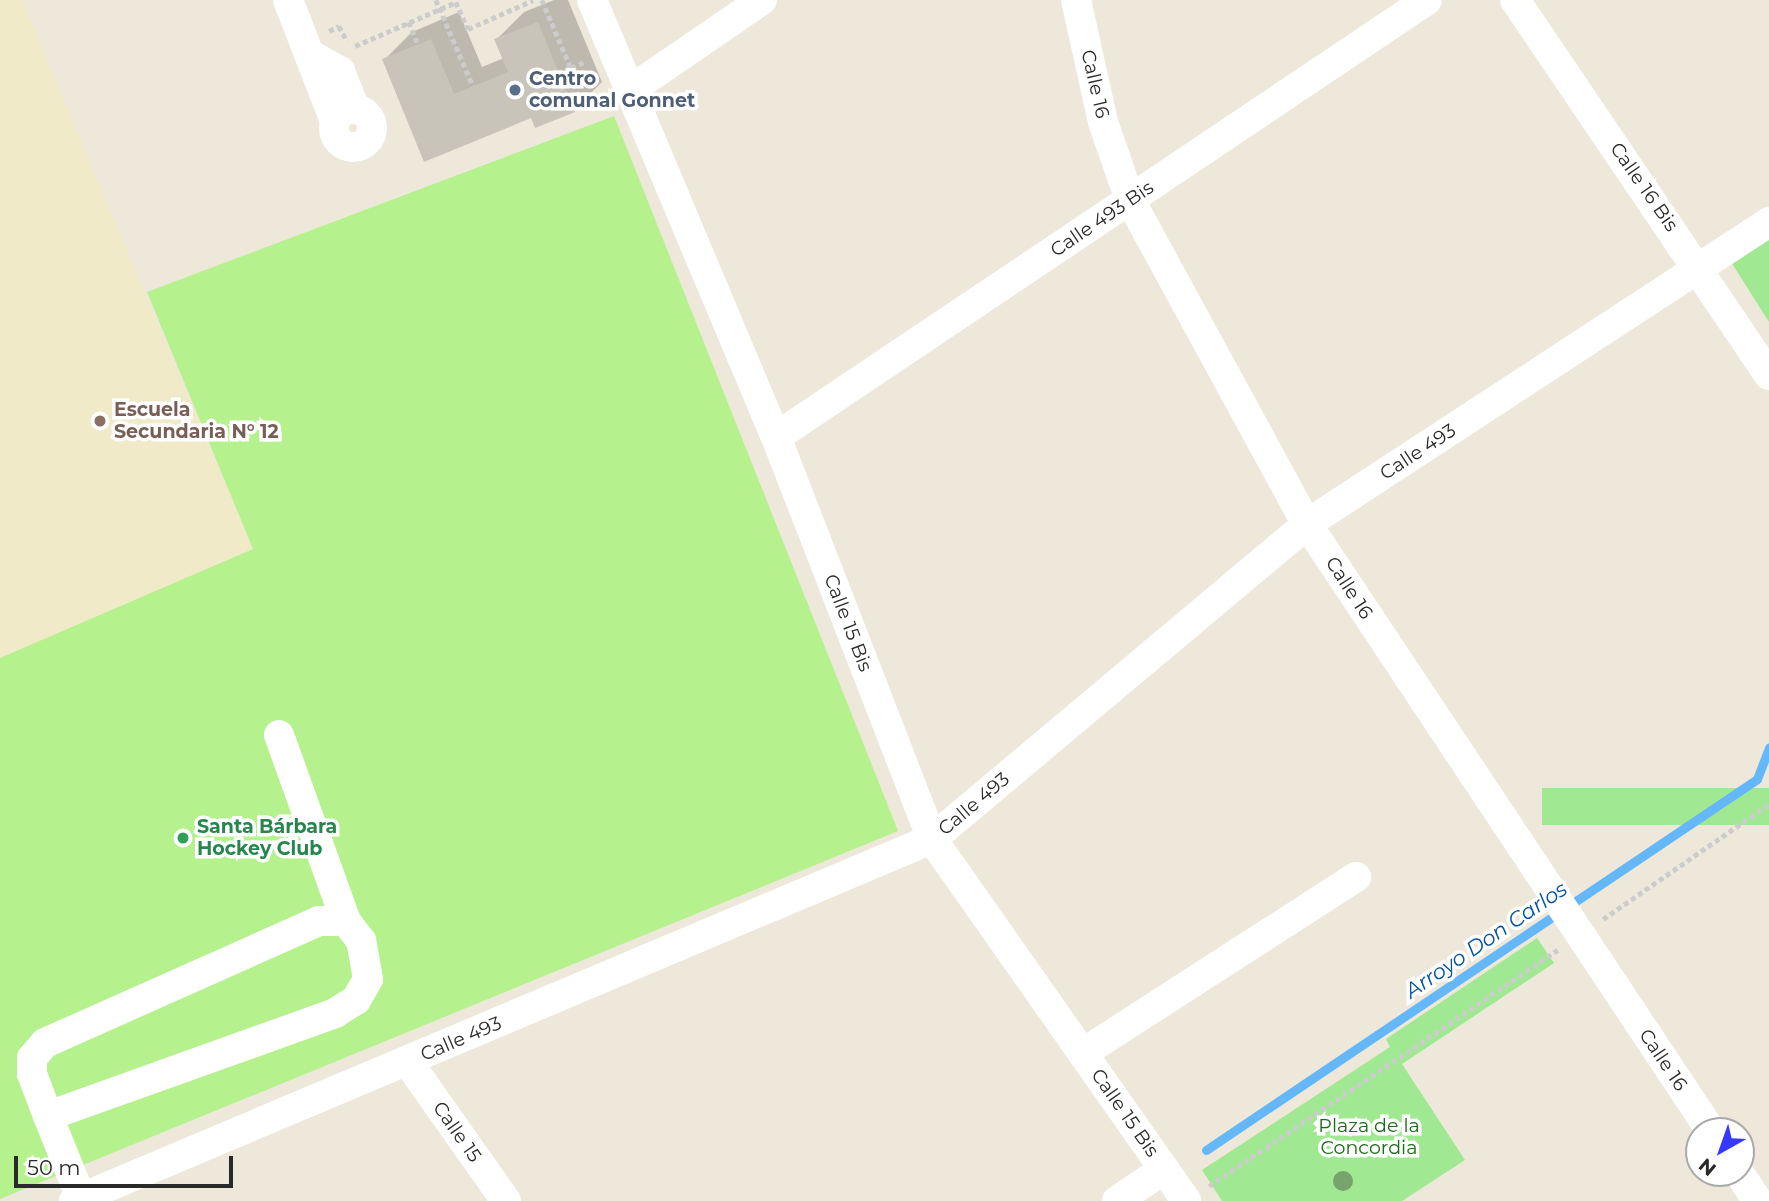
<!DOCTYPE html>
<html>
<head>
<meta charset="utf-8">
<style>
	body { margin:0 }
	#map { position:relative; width:1769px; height:1201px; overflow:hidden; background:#ede8da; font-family:Montserrat,sans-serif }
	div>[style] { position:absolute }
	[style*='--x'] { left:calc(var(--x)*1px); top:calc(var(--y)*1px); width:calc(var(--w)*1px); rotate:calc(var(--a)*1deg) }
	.education>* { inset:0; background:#f0eac8 }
	.green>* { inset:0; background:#a0e891; transform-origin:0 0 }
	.pitch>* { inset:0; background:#b5f18c }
	.shadow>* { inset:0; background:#0003 }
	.stream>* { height:9px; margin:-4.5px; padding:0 4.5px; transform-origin:4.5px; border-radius:4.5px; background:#64b7f8 }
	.building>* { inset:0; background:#c8c4ba }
	.path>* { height:4.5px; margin-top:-2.25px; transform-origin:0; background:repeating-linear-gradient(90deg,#ccc 0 5px,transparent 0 8.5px) }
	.minor>* { height:30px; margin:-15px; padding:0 15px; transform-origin:15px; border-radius:15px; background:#fff }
	.minor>.ring { margin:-15px; padding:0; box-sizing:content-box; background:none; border:30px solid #fff; border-radius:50% }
	.trees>* { width:20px; height:20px; margin:-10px; border-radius:50%; background:#77a46d }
	.dots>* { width:19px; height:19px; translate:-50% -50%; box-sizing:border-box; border:4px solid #fff; border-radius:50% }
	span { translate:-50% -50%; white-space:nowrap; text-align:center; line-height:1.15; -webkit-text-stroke:7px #fff; paint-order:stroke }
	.service-label { font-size:19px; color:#4e5e75; font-weight:700 }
	.left { translate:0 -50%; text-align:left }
	.street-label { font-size:19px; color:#292929 }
	.education-label { font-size:19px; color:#785e54; font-weight:700 }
	.leisure-label { font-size:19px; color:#27864d; font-weight:700 }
	.park-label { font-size:19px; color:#176c14 }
	.water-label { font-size:21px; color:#0351a4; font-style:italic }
	.north { position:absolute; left:1685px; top:1117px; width:70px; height:70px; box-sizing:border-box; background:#fff; border:2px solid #a9a9a9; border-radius:50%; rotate:220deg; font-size:19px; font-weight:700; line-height:28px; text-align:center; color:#292929 }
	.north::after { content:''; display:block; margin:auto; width:24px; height:32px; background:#3538ff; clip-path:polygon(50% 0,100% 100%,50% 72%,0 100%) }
	.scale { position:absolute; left:14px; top:1156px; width:219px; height:32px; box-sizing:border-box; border:4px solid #292929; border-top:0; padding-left:9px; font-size:21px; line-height:24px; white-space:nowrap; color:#292929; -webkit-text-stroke:5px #fff; paint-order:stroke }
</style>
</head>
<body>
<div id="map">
	<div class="education">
		<i style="clip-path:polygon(0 0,22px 0,253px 550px,0 658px)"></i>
	</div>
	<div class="green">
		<i style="clip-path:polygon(1769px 237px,1769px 322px,1731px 262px)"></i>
		<i style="left:1769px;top:788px;width:37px;height:227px;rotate:90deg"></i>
		<i style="clip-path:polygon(1537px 938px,1554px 963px,1402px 1064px,1465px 1160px,1402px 1201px,1222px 1201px,1202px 1170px,1390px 1047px,1386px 1039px)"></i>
	</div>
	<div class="pitch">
		<i style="clip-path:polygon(614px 116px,898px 831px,0 1199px,0 658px,253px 549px,147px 292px)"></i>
	</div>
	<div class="shadow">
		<i style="clip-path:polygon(554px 0,568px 0,602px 82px,574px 110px,536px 126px,532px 116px,425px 160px,384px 60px,412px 32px,459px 12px,482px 67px,504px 58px,496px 40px,524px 12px)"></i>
	</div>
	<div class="stream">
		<i style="--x:1206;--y:1150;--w:664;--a:-33.95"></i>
		<i style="--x:1757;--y:779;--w:34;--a:-69"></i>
	</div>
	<div class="building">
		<i style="clip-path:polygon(538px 22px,575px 112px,535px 128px,531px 118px,424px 162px,382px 59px,431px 39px,454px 94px,508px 72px,494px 39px)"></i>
	</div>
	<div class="path">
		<i style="--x:436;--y:0;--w:94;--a:66.7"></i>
		<i style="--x:542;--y:0;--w:74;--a:66.9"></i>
		<i style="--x:571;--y:68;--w:13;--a:157"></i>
		<i style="--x:409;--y:22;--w:24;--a:68"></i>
		<i style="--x:329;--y:31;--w:11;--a:-27"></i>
		<i style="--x:339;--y:26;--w:17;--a:62"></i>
		<i style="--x:355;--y:46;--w:110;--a:-23.5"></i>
		<i style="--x:456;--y:2;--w:30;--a:66"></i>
		<i style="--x:468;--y:29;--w:71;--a:-24"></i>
		<i style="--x:571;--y:68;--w:14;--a:-25"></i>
		<i style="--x:1603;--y:919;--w:202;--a:-34.7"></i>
		<i style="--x:1209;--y:1186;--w:421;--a:-34.1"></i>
	</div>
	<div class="minor">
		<i style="--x:288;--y:0;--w:130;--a:68.8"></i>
		<i style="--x:592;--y:0;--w:474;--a:67.2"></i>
		<i style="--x:776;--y:437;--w:431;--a:68.8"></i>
		<i style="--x:932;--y:839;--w:442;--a:54.9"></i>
		<i style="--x:1076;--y:0;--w:125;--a:77.5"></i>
		<i style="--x:1103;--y:122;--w:83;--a:70.9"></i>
		<i style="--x:1130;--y:200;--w:369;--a:61.4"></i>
		<i style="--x:1307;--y:524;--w:729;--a:56.35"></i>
		<i style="--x:1515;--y:0;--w:453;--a:55.9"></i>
		<i style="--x:311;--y:55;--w:33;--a:29"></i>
		<i style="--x:340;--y:71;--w:41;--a:68.5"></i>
		<i style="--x:629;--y:91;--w:161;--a:-34.4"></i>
		<i class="ring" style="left:334px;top:109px;width:8px;height:8px"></i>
		<i style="--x:776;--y:437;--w:784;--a:-33.87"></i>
		<i style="--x:279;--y:735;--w:198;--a:70.2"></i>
		<i style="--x:1083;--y:1053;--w:325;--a:-32.8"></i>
		<i style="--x:408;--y:1062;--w:170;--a:54.8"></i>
		<i style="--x:48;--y:1116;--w:305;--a:-19.7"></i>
		<i style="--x:335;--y:1013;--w:25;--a:-32"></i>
		<i style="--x:356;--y:1000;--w:24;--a:-60"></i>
		<i style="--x:368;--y:979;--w:39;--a:-100"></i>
		<i style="--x:361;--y:941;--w:25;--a:-127"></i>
		<i style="--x:346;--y:921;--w:27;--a:180"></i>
		<i style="--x:319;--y:921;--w:300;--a:156"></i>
		<i style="--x:45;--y:1043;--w:20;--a:131"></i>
		<i style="--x:32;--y:1058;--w:16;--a:90"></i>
		<i style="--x:32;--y:1074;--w:45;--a:69.1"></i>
		<i style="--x:48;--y:1116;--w:88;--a:68.1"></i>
		<i style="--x:1739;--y:1173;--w:34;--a:56"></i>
		<i style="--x:74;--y:1201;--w:931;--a:-22.88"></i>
		<i style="--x:932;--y:839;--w:490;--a:-40"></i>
		<i style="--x:1307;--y:524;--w:552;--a:-33.17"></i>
		<i style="--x:1117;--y:1201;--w:57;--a:-34.2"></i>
	</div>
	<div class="trees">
		<i style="left:1343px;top:1181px"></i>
	</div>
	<div class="dots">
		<i style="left:515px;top:90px;background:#5c6f8a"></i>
		<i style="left:100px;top:421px;background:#8d6e63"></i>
		<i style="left:183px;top:838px;background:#2e9e5b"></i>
	</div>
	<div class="service-label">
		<span class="left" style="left:529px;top:90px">Centro<br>comunal Gonnet</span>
	</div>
	<div class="street-label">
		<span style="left:1095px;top:84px;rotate:77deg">Calle 16</span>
		<span style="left:1644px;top:187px;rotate:55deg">Calle 16 Bis</span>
		<span style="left:1102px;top:219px;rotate:-34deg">Calle 493 Bis</span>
		<span style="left:1418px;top:452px;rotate:-33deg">Calle 493</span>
		<span style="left:1349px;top:588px;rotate:57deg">Calle 16</span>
		<span style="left:848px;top:623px;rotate:69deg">Calle 15 Bis</span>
		<span style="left:974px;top:804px;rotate:-40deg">Calle 493</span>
		<span style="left:461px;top:1039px;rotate:-23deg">Calle 493</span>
		<span style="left:1663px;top:1060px;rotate:56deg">Calle 16</span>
		<span style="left:1125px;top:1113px;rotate:55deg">Calle 15 Bis</span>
		<span style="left:457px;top:1132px;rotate:55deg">Calle 15</span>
	</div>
	<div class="education-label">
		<span class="left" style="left:114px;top:421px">Escuela<br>Secundaria N° 12</span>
	</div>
	<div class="leisure-label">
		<span class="left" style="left:197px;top:838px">Santa Bárbara<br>Hockey Club</span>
	</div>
	<div class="park-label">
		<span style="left:1369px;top:1137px">Plaza de la<br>Concordia</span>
	</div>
	<div class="water-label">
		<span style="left:1486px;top:940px;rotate:-34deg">Arroyo Don Carlos</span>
	</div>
	<div class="north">N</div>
	<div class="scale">50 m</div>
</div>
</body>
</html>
